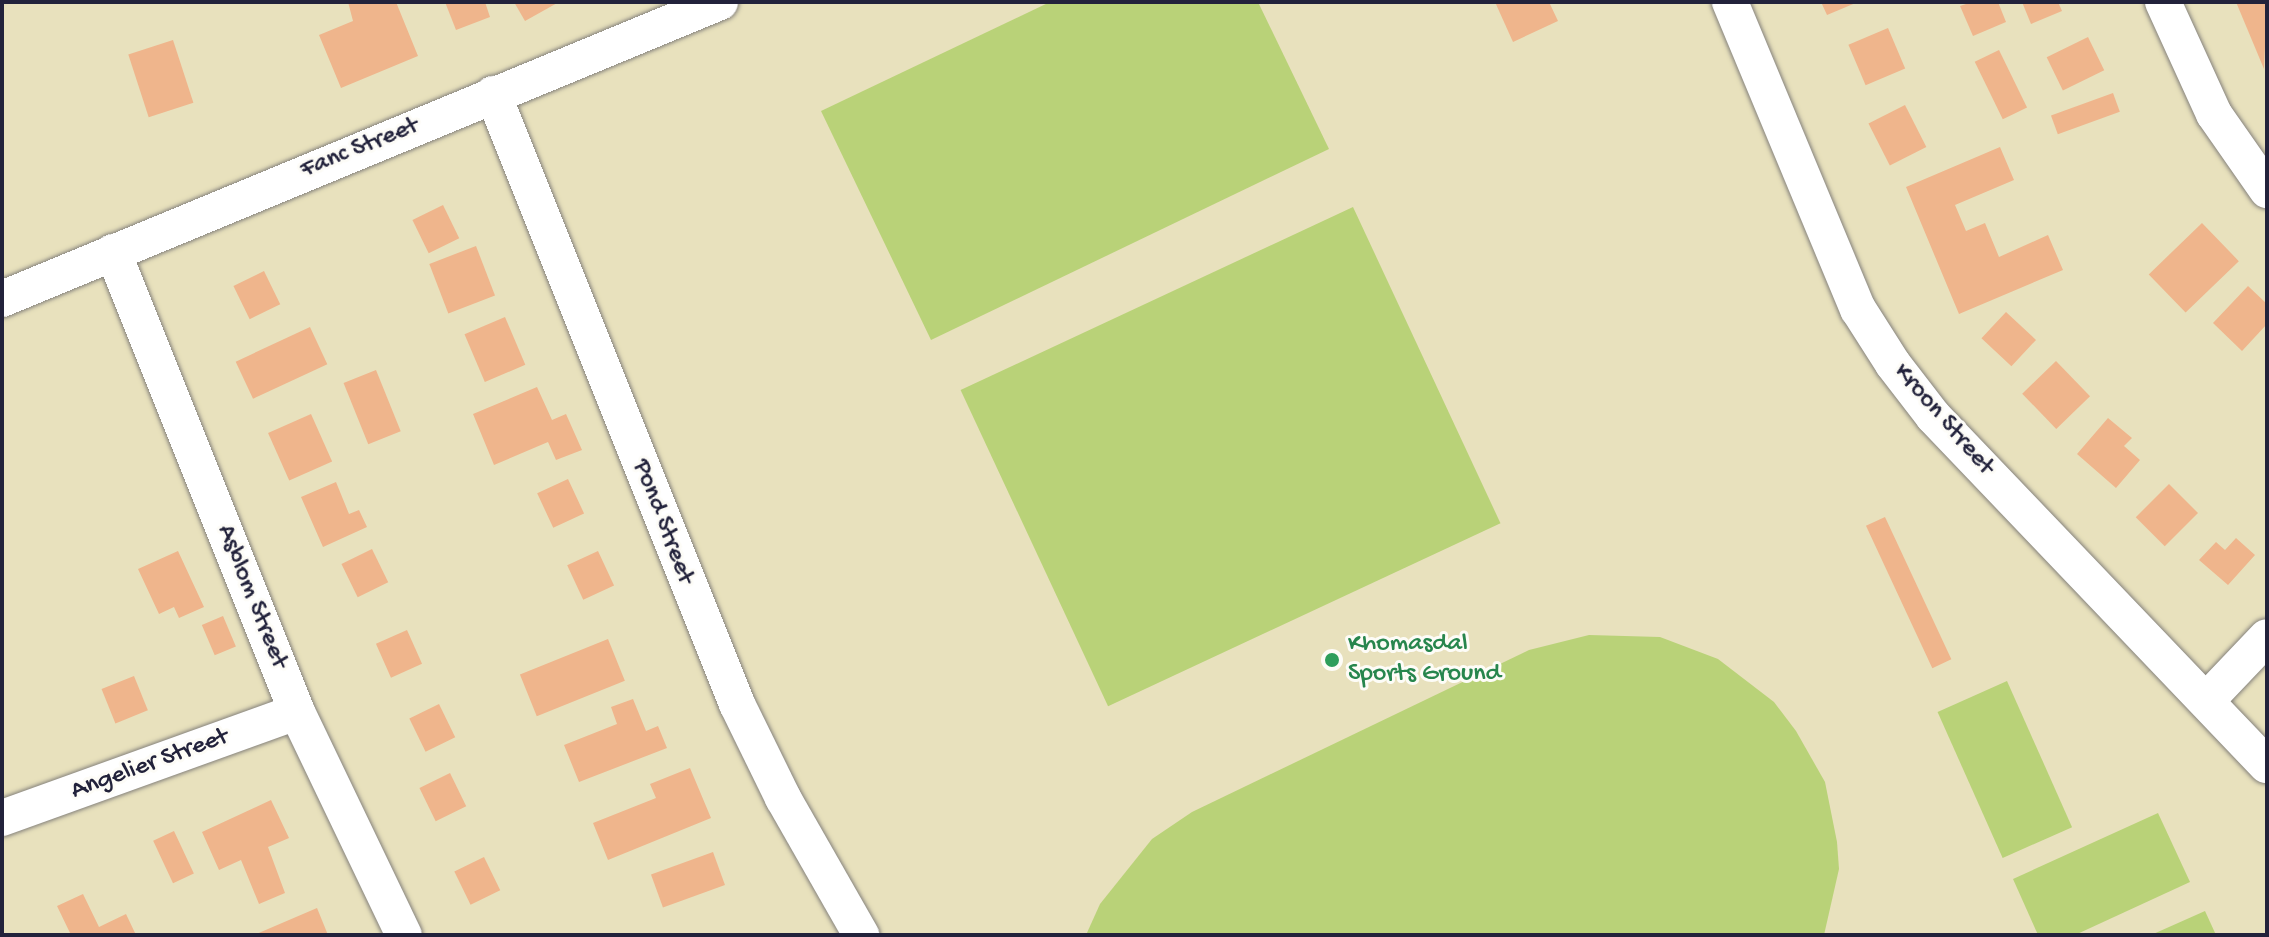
<!DOCTYPE html>
<html>
<head>
<meta charset="utf-8">
<style>
	body { margin:0 }
	#map { position:relative; width:2269px; height:937px; overflow:hidden; background:#e8e1bd; font-family:"Gochi Hand",sans-serif }
	div>[style] { position:absolute }
	[style*='--x'] { left:calc(var(--x)*1px); top:calc(var(--y)*1px); width:calc(var(--w)*1px); rotate:calc(var(--a)*1deg) }
	.green>* { inset:0; background:#b9d278; transform-origin:0 0 }
	.building>* { inset:0; background:#efb58c; transform-origin:0 0 }
	.roads { filter:drop-shadow(0 0 2px #85827c) drop-shadow(0 0 2px #85827c) }
	.street>* { height:36px; margin:-18px; padding:0 18px; transform-origin:18px; border-radius:18px; background:#fff }
	.dots>* { width:22px; height:22px; translate:-50% -50%; box-sizing:border-box; border:4px solid #fdfcf7; border-radius:50% }
	span { translate:-50% -50%; white-space:nowrap; text-align:center; line-height:1.15; -webkit-text-stroke:6px #fdfcf7; paint-order:stroke }
	.street-label { font-size:26px; color:#22223b }
	.leisure-label { font-size:26px; color:#27864d }
	.left { translate:0 -50%; text-align:left }
	.frame { position:absolute; inset:0; border:4px solid #22223b; pointer-events:none }
</style>
</head>
<body>
<div id="map">
	<div class="green">
		<i style="clip-path:polygon(1050px 2px,1258px 2px,1329px 149px,931px 340px,821px 111px)"></i>
		<i style="left:1353px;top:207px;width:349px;height:433px;rotate:65deg"></i>
		<i style="clip-path:polygon(1589px 635px,1660px 637px,1718px 659px,1774px 702px,1796px 731px,1825px 782px,1837px 842px,1839px 869px,1824px 935px,1086px 935px,1100px 904px,1152px 839px,1192px 812px,1529px 650px)"></i>
		<i style="left:2007px;top:681px;width:160px;height:76px;rotate:66deg"></i>
		<i style="clip-path:polygon(2158px 813px,2190px 882px,2075px 935px,2038px 935px,2013px 879px)"></i>
		<i style="clip-path:polygon(2205px 911px,2216px 935px,2151px 935px)"></i>
	</div>
	<div class="building">
		<i style="clip-path:polygon(348px 2px,396px 2px,418px 56px,341px 88px,319px 35px,353px 21px)"></i>
		<i style="clip-path:polygon(445px 2px,485px 2px,490px 17px,456px 30px)"></i>
		<i style="clip-path:polygon(514px 2px,559px 2px,525px 21px)"></i>
		<i style="clip-path:polygon(1495px 2px,1549px 2px,1558px 21px,1513px 42px)"></i>
		<i style="clip-path:polygon(1821px 2px,1858px 2px,1827px 15px)"></i>
		<i style="clip-path:polygon(1972px 2px,1998px 2px,2006px 22px,1973px 36px,1960px 6px)"></i>
		<i style="clip-path:polygon(2022px 2px,2058px 2px,2062px 11px,2031px 24px)"></i>
		<i style="clip-path:polygon(2236px 2px,2267px 2px,2264px 69px)"></i>
		<i style="left:1888px;top:28px;width:44px;height:43px;rotate:67deg"></i>
		<i style="left:2088px;top:37px;width:37px;height:46px;rotate:64deg"></i>
		<i style="left:173px;top:40px;width:66px;height:47px;rotate:72deg"></i>
		<i style="left:1999px;top:50px;width:64px;height:27px;rotate:64deg"></i>
		<i style="left:2113px;top:93px;width:20px;height:66px;rotate:70deg"></i>
		<i style="left:1905px;top:105px;width:47px;height:41px;rotate:63deg"></i>
		<i style="clip-path:polygon(2000px 147px,2014px 180px,1955px 205px,1966px 231px,1985px 223px,1999px 257px,2048px 235px,2063px 270px,1959px 314px,1906px 187px)"></i>
		<i style="left:443px;top:205px;width:37px;height:34px;rotate:64deg"></i>
		<i style="left:2202px;top:223px;width:53px;height:74px;rotate:46deg"></i>
		<i style="left:476px;top:246px;width:53px;height:50px;rotate:69deg"></i>
		<i style="left:264px;top:271px;width:37px;height:34px;rotate:64deg"></i>
		<i style="clip-path:polygon(2248px 286px,2267px 304px,2267px 324px,2242px 351px,2213px 323px)"></i>
		<i style="left:2006px;top:312px;width:41px;height:36px;rotate:43deg"></i>
		<i style="left:505px;top:317px;width:52px;height:44px;rotate:67deg"></i>
		<i style="left:310px;top:327px;width:41px;height:82px;rotate:65deg"></i>
		<i style="left:2056px;top:361px;width:49px;height:47px;rotate:46deg"></i>
		<i style="left:376px;top:370px;width:66px;height:35px;rotate:68deg"></i>
		<i style="clip-path:polygon(537px 387px,552px 420px,566px 414px,582px 450px,556px 460px,548px 442px,494px 465px,473px 414px)"></i>
		<i style="left:311px;top:414px;width:52px;height:47px;rotate:66deg"></i>
		<i style="clip-path:polygon(2108px 418px,2132px 438px,2124px 446px,2140px 460px,2116px 488px,2077px 454px)"></i>
		<i style="left:568px;top:479px;width:38px;height:34px;rotate:65deg"></i>
		<i style="clip-path:polygon(336px 482px,349px 514px,359px 510px,367px 527px,323px 547px,301px 497px)"></i>
		<i style="left:2169px;top:484px;width:41px;height:47px;rotate:45deg"></i>
		<i style="left:1885px;top:517px;width:157px;height:21px;rotate:65deg"></i>
		<i style="clip-path:polygon(2236px 538px,2255px 555px,2228px 585px,2199px 560px,2216px 542px,2225px 550px)"></i>
		<i style="left:372px;top:549px;width:37px;height:34px;rotate:64deg"></i>
		<i style="clip-path:polygon(178px 551px,204px 607px,179px 618px,174px 607px,159px 614px,138px 569px)"></i>
		<i style="left:598px;top:551px;width:38px;height:34px;rotate:65deg"></i>
		<i style="left:223px;top:616px;width:33px;height:23px;rotate:67deg"></i>
		<i style="left:407px;top:630px;width:37px;height:34px;rotate:66deg"></i>
		<i style="left:608px;top:639px;width:45px;height:95px;rotate:68deg"></i>
		<i style="left:134px;top:676px;width:37px;height:35px;rotate:68deg"></i>
		<i style="clip-path:polygon(633px 699px,646px 731px,658px 726px,667px 748px,579px 782px,564px 745px,617px 724px,611px 707px)"></i>
		<i style="left:439px;top:704px;width:37px;height:33px;rotate:64deg"></i>
		<i style="clip-path:polygon(690px 768px,711px 818px,608px 860px,593px 823px,656px 798px,650px 784px)"></i>
		<i style="left:450px;top:773px;width:37px;height:34px;rotate:64deg"></i>
		<i style="clip-path:polygon(271px 800px,289px 838px,268px 847px,285px 893px,259px 904px,241px 860px,219px 870px,202px 832px)"></i>
		<i style="left:174px;top:831px;width:47px;height:23px;rotate:65deg"></i>
		<i style="left:713px;top:852px;width:35px;height:66px;rotate:70deg"></i>
		<i style="left:484px;top:857px;width:37px;height:33px;rotate:64deg"></i>
		<i style="clip-path:polygon(83px 894px,99px 927px,126px 914px,136px 935px,71px 935px,57px 906px)"></i>
		<i style="clip-path:polygon(317px 908px,328px 935px,254px 935px)"></i>
	</div>
	<div class="roads">
		<div class="street">
			<i style="--x:1730;--y:2;--w:333;--a:67.4"></i>
			<i style="--x:1858;--y:309;--w:65;--a:57.5"></i>
			<i style="--x:1893;--y:364;--w:66;--a:52.4"></i>
			<i style="--x:1933;--y:416;--w:483;--a:46.3"></i>
			<i style="--x:2163;--y:2;--w:123;--a:65.5"></i>
			<i style="--x:2214;--y:114;--w:93;--a:55.1"></i>
			<i style="--x:493;--y:94;--w:657;--a:68.2"></i>
			<i style="--x:737;--y:704;--w:105;--a:63.9"></i>
			<i style="--x:783;--y:798;--w:158;--a:60.3"></i>
			<i style="--x:113;--y:252;--w:495;--a:68.2"></i>
			<i style="--x:297;--y:712;--w:247;--a:64.4"></i>
			<i style="--x:2;--y:299;--w:777;--a:-22.47"></i>
			<i style="--x:2206;--y:701;--w:88;--a:-46.4"></i>
			<i style="--x:2;--y:818;--w:313;--a:-19.8"></i>
		</div>
	</div>
	<div class="dots">
		<i style="left:1332px;top:660px;background:#2e9e5b"></i>
	</div>
	<div class="street-label">
		<span style="left:360px;top:149px;rotate:-22deg">Fanc Street</span>
		<span style="left:1943px;top:420px;rotate:49deg">Kroon Street</span>
		<span style="left:662px;top:522px;rotate:69deg">Pond Street</span>
		<span style="left:251px;top:597px;rotate:68deg">Asblom Street</span>
		<span style="left:150px;top:765px;rotate:-20deg">Angelier Street</span>
	</div>
	<div class="leisure-label">
		<span class="left" style="left:1348px;top:660px">Khomasdal<br>Sports Ground</span>
	</div>
	<div class="frame"></div>
</div>
</body>
</html>
